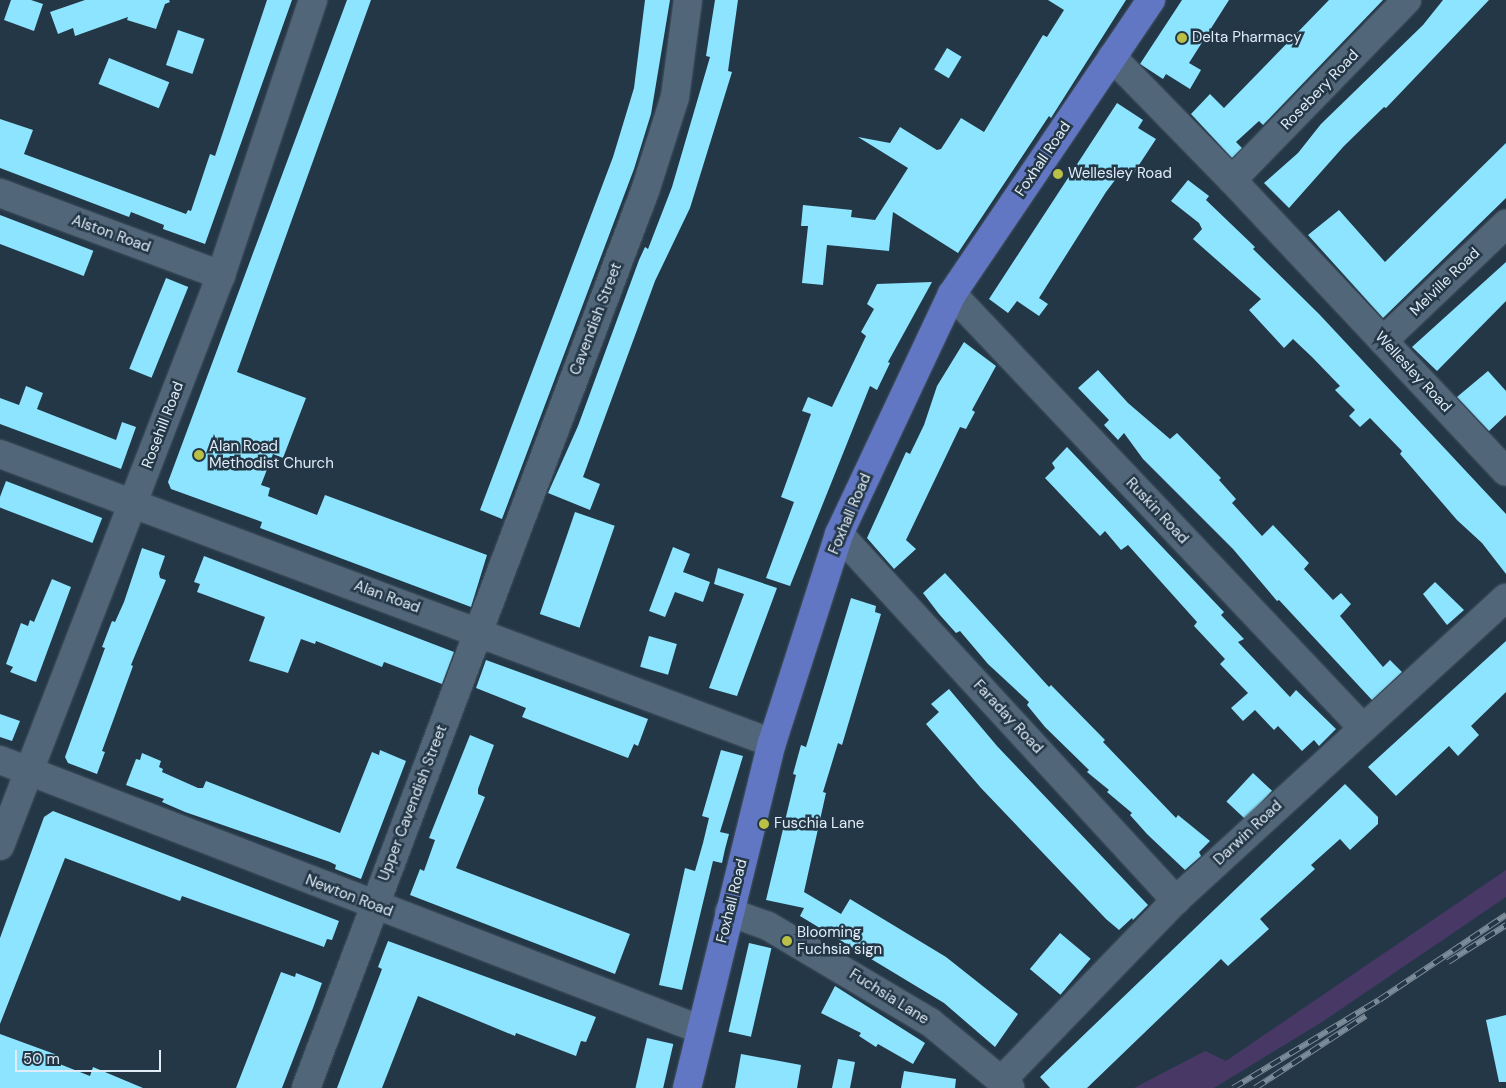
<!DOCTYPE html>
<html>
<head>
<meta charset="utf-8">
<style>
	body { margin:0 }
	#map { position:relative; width:1506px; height:1088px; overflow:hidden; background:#243747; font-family:"DM Sans",sans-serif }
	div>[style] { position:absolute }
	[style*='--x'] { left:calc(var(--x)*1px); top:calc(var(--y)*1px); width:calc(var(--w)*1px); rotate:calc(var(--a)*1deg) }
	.green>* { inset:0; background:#483865 }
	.building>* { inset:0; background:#8de4fe; transform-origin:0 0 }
	.roads { filter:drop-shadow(0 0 1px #435462) drop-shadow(0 0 1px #435462) }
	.minor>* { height:28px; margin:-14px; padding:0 14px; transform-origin:14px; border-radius:14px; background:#526679 }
	.major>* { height:28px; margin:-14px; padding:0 14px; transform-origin:14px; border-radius:14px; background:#6277c3 }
	.rail>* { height:5.5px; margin-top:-2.75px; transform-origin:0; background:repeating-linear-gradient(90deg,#243747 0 11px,#7c8c99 0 22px); box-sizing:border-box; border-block:1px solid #7c8c99 }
	.dots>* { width:14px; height:14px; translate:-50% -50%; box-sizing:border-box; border:2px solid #243747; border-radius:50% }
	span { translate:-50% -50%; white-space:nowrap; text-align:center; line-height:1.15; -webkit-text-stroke:5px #243747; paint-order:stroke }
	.poi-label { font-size:15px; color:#e0ecf7 }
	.left { translate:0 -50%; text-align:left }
	.street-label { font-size:15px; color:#e0ecf7 }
	.scale { position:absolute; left:15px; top:1050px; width:146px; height:22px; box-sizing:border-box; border:2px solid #e0ecf7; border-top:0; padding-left:6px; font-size:15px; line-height:18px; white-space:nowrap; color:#e0ecf7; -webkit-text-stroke:4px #243747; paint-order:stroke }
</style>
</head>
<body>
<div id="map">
	<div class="green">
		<i style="clip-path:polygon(1506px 870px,1506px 897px,1322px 1022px,1214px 1088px,1134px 1088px,1205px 1051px,1226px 1061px)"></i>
	</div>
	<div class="building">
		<i style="clip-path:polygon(11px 0,31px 0,43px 4px,34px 31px,4px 20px)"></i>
		<i style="clip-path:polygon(85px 0,169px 0,170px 2px,165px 4px,156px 29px,127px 20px,128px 17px,75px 36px,73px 28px,58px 34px,50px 12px)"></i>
		<i style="clip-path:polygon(267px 0,292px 0,205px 244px,163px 229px,164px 225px,131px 212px,129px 217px,0 168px,0 119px,33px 130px,24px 154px,186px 214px,188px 210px,191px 211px,210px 154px,215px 156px)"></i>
		<i style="clip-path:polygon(347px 0,371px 0,237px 372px,306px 398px,283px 458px,273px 454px,261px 485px,270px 488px,268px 496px,317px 515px,325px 495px,487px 555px,471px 607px,260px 528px,262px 522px,171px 489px,168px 482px)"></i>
		<i style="clip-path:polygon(645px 0,670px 0,651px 114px,634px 169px,502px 519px,480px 510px,613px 157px,634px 88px)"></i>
		<i style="clip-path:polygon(715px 0,738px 0,728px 71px,732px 72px,690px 208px,655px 281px,583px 477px,600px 484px,590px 510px,548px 493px,578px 426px,639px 260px,645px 247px,648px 249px,672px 187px,710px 57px,706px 56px)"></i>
		<i style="clip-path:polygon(1048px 0,1126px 0,1051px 118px,1049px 116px,958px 253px,893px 212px,889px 251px,827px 245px,823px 285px,802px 283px,808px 226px,801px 226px,803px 205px,852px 210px,851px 217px,875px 220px,908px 168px,858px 137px,890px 143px,900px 127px,937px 150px,941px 149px,961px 118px,984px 132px,1043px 35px,1047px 37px,1064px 10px)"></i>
		<i style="clip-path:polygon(1182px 0,1229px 0,1189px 63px,1201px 70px,1190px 89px,1166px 74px,1163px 79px,1140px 64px)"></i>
		<i style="clip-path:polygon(1329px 0,1383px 0,1263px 125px,1259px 121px,1236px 142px,1242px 148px,1232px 158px,1191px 114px,1210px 94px,1224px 108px)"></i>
		<i style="clip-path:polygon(1443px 0,1489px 0,1386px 108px,1384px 107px,1344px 146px,1289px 208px,1264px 183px,1298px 153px,1321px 124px,1423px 25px)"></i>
		<i style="left:178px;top:30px;width:28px;height:37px;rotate:19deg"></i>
		<i style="left:947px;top:48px;width:17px;height:25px;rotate:31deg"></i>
		<i style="left:109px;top:58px;width:65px;height:28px;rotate:22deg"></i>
		<i style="clip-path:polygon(1117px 103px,1143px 120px,1138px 128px,1156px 139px,1133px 174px,1124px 168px,1106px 192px,1039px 298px,1048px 304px,1039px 316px,1017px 301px,1008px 313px,989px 299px)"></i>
		<i style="clip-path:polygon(1506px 143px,1506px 198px,1383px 318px,1308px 235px,1339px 210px,1385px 262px)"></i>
		<i style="clip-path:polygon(1188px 180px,1209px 196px,1206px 200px,1255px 247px,1253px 249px,1319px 314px,1506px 514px,1506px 574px,1482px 543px,1457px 520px,1400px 454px,1402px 451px,1370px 418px,1360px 427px,1349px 416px,1355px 410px,1335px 390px,1340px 386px,1312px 357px,1293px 339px,1284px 348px,1249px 310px,1261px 299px,1193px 239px,1202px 229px,1199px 223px,1171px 201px)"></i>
		<i style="left:0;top:215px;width:100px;height:27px;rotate:21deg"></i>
		<i style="clip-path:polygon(1506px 262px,1506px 301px,1437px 371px,1412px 347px)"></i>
		<i style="left:166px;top:278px;width:24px;height:98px;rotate:22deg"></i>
		<i style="clip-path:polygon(932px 282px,888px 362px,890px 363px,877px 390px,870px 386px,790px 586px,766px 578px,794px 502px,781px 497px,811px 414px,802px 411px,808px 397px,832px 407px,866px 336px,861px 332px,874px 309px,867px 304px,877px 284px)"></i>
		<i style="clip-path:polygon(964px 342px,996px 366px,972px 410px,975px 412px,966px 429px,960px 427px,906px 540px,916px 549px,894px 569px,867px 538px,906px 452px,910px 454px,924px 425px,937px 386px)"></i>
		<i style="clip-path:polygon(1098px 370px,1128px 403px,1170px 439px,1177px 433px,1221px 478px,1219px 480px,1236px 499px,1232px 503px,1262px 536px,1273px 525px,1309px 563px,1304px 569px,1333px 600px,1341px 593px,1351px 604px,1340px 616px,1383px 667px,1390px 660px,1402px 672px,1372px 700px,1279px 600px,1277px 601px,1233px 549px,1143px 459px,1124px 433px,1118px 440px,1104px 425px,1109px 420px,1078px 388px)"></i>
		<i style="clip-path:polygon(1488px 371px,1506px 391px,1506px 415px,1489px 431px,1457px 397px)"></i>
		<i style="clip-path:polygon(26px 386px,43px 393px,37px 409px,116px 440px,122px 422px,136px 427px,121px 469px,0 424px,0 398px,19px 405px)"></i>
		<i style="clip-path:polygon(1067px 447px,1224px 612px,1221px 615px,1244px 639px,1238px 642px,1290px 697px,1296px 690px,1336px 729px,1319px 746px,1314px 740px,1302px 751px,1278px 726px,1274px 730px,1255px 710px,1243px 721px,1231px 708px,1248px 693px,1220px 664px,1225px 659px,1194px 626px,1197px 622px,1128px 545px,1121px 550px,1105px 531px,1100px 536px,1045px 478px,1055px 468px,1052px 463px)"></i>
		<i style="left:6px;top:481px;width:103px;height:27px;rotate:21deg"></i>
		<i style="left:575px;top:512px;width:42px;height:108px;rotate:19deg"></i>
		<i style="clip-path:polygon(673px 547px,690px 554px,683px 572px,710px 582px,703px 602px,675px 592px,665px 617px,649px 611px)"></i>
		<i style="clip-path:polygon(142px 548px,165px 556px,159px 573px,160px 578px,166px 580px,131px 665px,133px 666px,102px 751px,105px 752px,97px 774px,68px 763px,65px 757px,105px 648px,102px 647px,112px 621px,115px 622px,124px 602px)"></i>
		<i style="clip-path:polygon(204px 556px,454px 652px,442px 684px,384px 662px,382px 667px,316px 641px,315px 644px,301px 639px,288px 673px,249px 661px,265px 617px,197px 592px,200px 584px,194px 582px)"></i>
		<i style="clip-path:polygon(718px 568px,777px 588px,737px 696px,709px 688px,744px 594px,714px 584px)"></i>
		<i style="clip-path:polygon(945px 573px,1049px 687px,1051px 685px,1105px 740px,1103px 742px,1176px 818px,1178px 815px,1210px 841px,1199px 852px,1201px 856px,1185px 870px,1147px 834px,1130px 815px,1132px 813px,1107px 792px,1109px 790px,1087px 772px,1089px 770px,1045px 727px,1027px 705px,1029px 702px,988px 664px,960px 631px,956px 633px,939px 614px,923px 593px)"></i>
		<i style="clip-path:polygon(52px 579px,71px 587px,36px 682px,10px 672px,13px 667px,6px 664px,21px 623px,28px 626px,30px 620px,34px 622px)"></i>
		<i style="clip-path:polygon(1435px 582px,1464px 610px,1447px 625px,1423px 594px)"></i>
		<i style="clip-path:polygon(851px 598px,876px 606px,875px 612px,881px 614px,842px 745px,838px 743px,823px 792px,826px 793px,804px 892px,841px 914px,850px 899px,946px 957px,1018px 1014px,995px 1047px,944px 1003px,800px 916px,804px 908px,766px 900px,796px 775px,793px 774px,801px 745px,806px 747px)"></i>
		<i style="left:649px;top:636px;width:29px;height:32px;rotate:16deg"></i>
		<i style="clip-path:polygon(1506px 641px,1506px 692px,1471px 726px,1479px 735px,1458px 756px,1449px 746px,1396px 796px,1368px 767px)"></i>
		<i style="clip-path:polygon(486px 660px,648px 719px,638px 746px,634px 744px,628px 758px,522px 717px,526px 708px,476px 688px)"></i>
		<i style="clip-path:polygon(949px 689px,997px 746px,1148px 905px,1133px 920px,1132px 918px,1119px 930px,1106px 919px,981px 788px,926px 724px,939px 712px,931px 704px)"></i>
		<i style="clip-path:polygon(0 714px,20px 721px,12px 741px,0 737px)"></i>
		<i style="clip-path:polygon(470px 735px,494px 745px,478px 789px,478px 794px,485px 797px,456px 868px,630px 934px,615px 974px,410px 895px,420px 869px,424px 871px,435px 840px,429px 838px)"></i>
		<i style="clip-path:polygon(380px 750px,406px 761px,361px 879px,335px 869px,336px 865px,330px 862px,185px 812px,162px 802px,164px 799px,126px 785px,136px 759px,140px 760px,142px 753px,161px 761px,159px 767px,163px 769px,162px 772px,198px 788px,203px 788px,206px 781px,340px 833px,372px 752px,379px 755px)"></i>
		<i style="clip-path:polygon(721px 750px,743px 756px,720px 832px,729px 834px,725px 849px,722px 863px,713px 861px,682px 990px,659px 985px,685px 868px,695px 871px,703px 843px,709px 818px,702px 816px)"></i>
		<i style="left:1253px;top:773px;width:26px;height:39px;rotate:43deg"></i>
		<i style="clip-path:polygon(1345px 784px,1378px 817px,1378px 824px,1350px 850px,1340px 839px,1311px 865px,1315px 869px,1260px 919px,1269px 929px,1228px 966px,1221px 959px,1087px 1088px,1050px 1088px,1040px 1077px)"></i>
		<i style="clip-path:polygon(53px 811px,339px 921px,332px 940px,327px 939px,324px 947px,182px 896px,180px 901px,65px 858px,0 1024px,0 938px,44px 817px)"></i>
		<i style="left:1060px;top:933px;width:40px;height:47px;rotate:40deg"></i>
		<i style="clip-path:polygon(388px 941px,596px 1017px,586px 1042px,581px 1041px,576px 1056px,516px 1033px,515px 1036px,418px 996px,382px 1088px,337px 1088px,382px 969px,378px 967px)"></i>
		<i style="left:749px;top:943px;width:23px;height:91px;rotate:13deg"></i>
		<i style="clip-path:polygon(281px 972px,295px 977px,296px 973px,322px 983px,313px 1008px,282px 1088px,236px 1088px)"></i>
		<i style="clip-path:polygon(835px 986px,925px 1043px,913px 1064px,878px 1044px,876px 1047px,859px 1036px,861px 1033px,821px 1013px)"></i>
		<i style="clip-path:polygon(1506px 1015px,1506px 1082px,1499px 1082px,1486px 1020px)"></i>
		<i style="clip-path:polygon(0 1034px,60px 1056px,57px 1063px,90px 1076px,93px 1067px,143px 1088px,0 1088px)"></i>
		<i style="left:647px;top:1038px;width:27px;height:51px;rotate:13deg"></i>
		<i style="clip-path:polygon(741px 1054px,801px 1065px,797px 1088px,735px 1088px)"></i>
		<i style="clip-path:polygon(838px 1059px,855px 1062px,850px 1088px,832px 1088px)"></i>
		<i style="clip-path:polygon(904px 1071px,956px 1079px,955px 1088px,901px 1088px)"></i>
	</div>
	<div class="roads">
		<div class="minor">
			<i style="--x:1112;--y:57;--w:172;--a:45.7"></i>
			<i style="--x:1232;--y:180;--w:400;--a:46.8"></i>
			<i style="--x:1232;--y:180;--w:251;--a:-45.8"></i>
			<i style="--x:0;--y:193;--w:236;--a:20.4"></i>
			<i style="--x:952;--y:294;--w:596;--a:46.56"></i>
			<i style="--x:1383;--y:341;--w:170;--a:-43.6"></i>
			<i style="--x:0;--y:454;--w:824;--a:20.52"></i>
			<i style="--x:839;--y:534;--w:498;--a:47.4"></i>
			<i style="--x:0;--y:760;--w:749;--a:21.05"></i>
			<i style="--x:0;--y:846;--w:612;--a:-68.84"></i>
			<i style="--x:221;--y:275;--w:290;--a:-71.5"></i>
			<i style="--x:729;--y:912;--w:41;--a:19.7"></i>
			<i style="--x:768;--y:926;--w:188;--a:30.7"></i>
			<i style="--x:930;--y:1022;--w:104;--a:39.5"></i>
			<i style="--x:1002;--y:1080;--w:250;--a:-46"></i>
			<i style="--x:1176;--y:900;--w:447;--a:-42.5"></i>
			<i style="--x:306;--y:1088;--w:959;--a:-69.3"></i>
			<i style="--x:645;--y:191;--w:99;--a:-72.3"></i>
			<i style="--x:675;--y:97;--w:98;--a:-82.4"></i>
		</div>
		<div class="major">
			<i style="--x:687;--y:1088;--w:355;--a:-76.2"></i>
			<i style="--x:772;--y:743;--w:219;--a:-72.2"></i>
			<i style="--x:839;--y:534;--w:265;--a:-64.8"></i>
			<i style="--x:952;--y:294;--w:355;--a:-55.9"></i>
		</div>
	</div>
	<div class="rail">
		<i style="--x:1448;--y:962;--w:69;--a:-32.5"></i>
		<i style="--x:1233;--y:1088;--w:170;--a:-31.1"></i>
		<i style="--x:1379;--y:1000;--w:153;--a:-33.8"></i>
		<i style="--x:1255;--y:1088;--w:132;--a:-33"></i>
	</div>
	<div class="dots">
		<i style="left:1182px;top:38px;background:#bac045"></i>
		<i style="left:1058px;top:174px;background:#bac045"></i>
		<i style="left:199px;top:455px;background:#bac045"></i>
		<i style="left:764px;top:824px;background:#bac045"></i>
		<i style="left:787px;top:941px;background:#bac045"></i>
	</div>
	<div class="poi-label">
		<span class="left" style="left:1192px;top:38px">Delta Pharmacy</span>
		<span class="left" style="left:1068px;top:174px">Wellesley Road</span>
		<span class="left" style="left:209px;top:455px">Alan Road<br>Methodist Church</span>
		<span class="left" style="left:774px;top:824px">Fuschia Lane</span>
		<span class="left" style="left:797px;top:941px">Blooming<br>Fuchsia sign</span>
	</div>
	<div class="street-label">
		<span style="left:1320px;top:90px;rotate:-46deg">Rosebery Road</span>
		<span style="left:1043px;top:159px;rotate:-56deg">Foxhall Road</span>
		<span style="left:111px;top:234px;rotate:20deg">Alston Road</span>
		<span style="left:1445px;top:282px;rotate:-44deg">Melville Road</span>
		<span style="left:596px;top:319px;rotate:-69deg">Cavendish Street</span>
		<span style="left:1413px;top:372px;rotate:47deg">Wellesley Road</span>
		<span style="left:163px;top:425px;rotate:-69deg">Rosehill Road</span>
		<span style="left:1157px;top:511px;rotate:47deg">Ruskin Road</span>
		<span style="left:850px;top:514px;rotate:-67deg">Foxhall Road</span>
		<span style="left:387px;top:597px;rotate:20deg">Alan Road</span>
		<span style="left:1008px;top:717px;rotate:47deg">Faraday Road</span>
		<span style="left:413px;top:803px;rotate:-69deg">Upper Cavendish Street</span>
		<span style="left:1248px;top:833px;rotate:-43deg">Darwin Road</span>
		<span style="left:349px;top:896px;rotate:21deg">Newton Road</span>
		<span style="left:732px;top:901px;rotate:-76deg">Foxhall Road</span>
		<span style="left:889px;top:997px;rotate:32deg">Fuchsia Lane</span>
	</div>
	<div class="scale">50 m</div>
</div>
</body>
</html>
